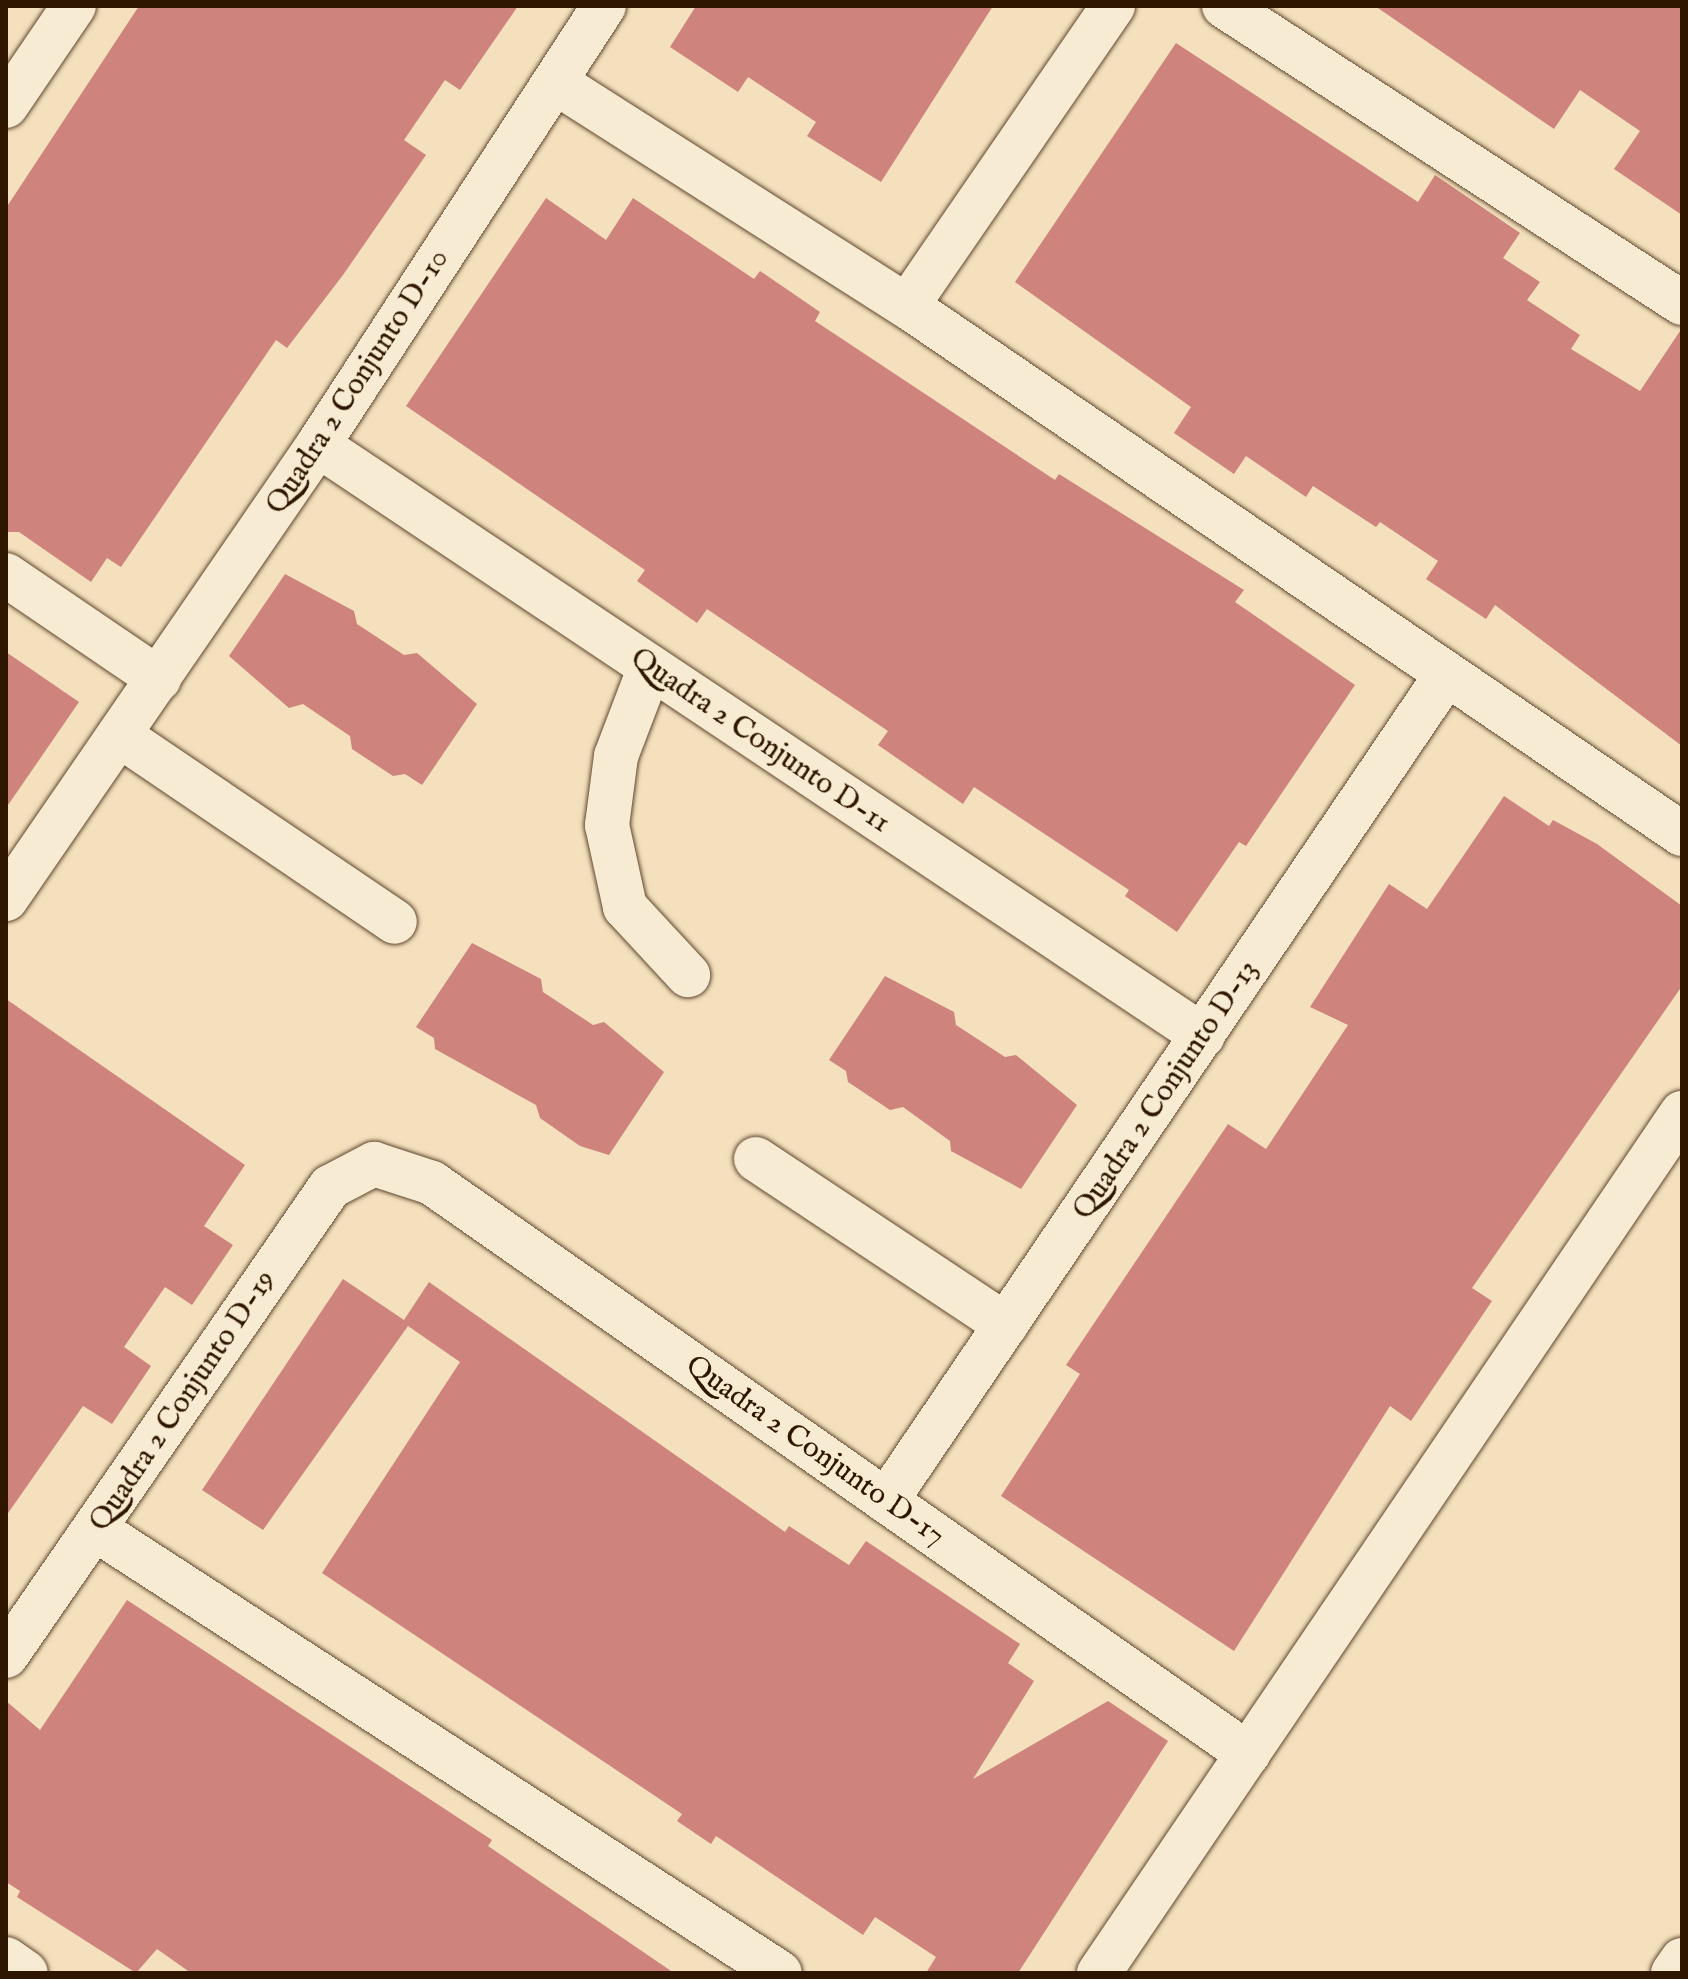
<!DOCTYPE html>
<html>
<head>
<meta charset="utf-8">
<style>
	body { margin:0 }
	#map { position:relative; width:1688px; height:1979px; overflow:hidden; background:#f4e0bd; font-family:"IM FELL English",serif }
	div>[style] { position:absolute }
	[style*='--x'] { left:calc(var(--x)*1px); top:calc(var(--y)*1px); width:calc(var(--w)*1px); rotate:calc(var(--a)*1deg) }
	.building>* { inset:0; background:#ce837c }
	.roads { filter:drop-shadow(0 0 2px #60482f) drop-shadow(0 0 2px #60482f) }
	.minor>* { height:44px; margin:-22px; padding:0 22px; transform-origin:22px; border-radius:22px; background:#f8ebd4 }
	span { translate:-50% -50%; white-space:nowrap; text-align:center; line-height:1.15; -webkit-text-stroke:7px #f8ebd4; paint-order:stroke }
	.street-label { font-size:30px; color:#2f1600 }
	.frame { position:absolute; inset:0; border:8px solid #2f1600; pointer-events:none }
</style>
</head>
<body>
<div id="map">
	<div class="building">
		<i style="clip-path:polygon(139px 6px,518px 6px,460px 90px,445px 80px,404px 140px,426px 155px,343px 275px,287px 348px,276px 340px,121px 567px,107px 558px,91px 582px,19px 532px,6px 532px,6px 208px)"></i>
		<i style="clip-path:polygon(696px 6px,993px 6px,881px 182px,807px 136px,816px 122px,748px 77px,738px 92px,670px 47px)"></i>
		<i style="clip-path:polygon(1375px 6px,1682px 6px,1682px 215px,1614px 169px,1640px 131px,1580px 90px,1554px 129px)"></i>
		<i style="clip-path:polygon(1176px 43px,1418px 202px,1435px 175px,1520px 233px,1503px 258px,1540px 282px,1527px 300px,1580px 335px,1571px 349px,1640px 391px,1682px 328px,1682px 746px,1495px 605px,1486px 619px,1426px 579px,1438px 561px,1380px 522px,1376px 527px,1313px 486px,1306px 497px,1246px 456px,1234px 474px,1174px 433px,1191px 407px,1015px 282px)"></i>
		<i style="clip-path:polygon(546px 198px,606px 240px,633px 198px,754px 279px,760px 271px,820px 312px,815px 321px,1055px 480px,1059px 474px,1244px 590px,1235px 602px,1355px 685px,1246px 846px,1239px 842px,1177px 932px,1125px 896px,1129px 890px,974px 787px,963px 804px,878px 745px,888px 731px,707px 609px,697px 623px,637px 581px,645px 570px,406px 406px)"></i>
		<i style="clip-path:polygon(285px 574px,354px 611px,357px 624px,404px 655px,417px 653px,477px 704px,422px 785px,405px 774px,393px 776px,352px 749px,350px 736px,303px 704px,289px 708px,229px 656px)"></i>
		<i style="clip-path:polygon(6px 652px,79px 702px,6px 808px)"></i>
		<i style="clip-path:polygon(1504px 796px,1549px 826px,1553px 820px,1597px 844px,1682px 906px,1682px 986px,1472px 1288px,1492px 1301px,1411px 1421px,1390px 1406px,1234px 1651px,1001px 1496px,1080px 1374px,1066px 1365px,1228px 1124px,1266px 1149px,1348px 1025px,1310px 1007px,1389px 884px,1427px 909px)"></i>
		<i style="clip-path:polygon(472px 943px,541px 979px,543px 992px,593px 1025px,604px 1022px,664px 1072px,609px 1155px,580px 1146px,540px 1118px,536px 1105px,435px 1049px,434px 1038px,416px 1027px)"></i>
		<i style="clip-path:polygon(885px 976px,954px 1012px,956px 1025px,1005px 1057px,1016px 1055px,1077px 1105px,1021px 1189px,951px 1151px,950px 1141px,903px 1107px,890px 1110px,848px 1082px,846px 1071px,829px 1060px)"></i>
		<i style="clip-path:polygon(6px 999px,245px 1165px,204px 1226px,233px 1245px,192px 1305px,165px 1287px,124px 1347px,151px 1366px,112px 1424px,83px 1406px,6px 1516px)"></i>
		<i style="clip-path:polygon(343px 1279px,404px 1320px,429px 1282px,785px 1532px,789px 1526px,849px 1565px,866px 1541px,1020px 1644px,1008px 1663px,1034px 1681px,973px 1779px,1108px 1701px,1168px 1741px,1018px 1973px,926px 1973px,936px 1957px,875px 1917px,863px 1935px,716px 1836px,711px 1844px,677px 1821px,682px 1814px,322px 1573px,460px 1362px,408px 1326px,263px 1530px,202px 1490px)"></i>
		<i style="clip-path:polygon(127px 1600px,492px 1840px,488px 1846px,674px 1973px,191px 1973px,157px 1949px,136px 1973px,17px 1897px,20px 1891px,6px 1882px,6px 1701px,40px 1730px)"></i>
	</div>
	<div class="roads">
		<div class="minor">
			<i style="--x:1224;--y:6;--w:546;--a:32.96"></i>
			<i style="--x:555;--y:82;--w:417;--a:32.5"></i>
			<i style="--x:907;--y:306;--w:938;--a:34.27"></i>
			<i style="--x:6;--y:106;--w:121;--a:-55.8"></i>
			<i style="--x:907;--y:306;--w:364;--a:-55.5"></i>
			<i style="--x:318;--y:445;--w:1064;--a:33.73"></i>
			<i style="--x:6;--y:575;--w:185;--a:34.2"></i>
			<i style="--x:650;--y:667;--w:95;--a:110.9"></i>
			<i style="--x:616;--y:756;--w:70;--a:97.4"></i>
			<i style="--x:607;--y:825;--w:84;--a:77.6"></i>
			<i style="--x:625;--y:907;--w:93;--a:47.2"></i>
			<i style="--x:119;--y:735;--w:333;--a:34.1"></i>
			<i style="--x:6;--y:899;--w:551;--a:-55.5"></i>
			<i style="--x:318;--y:445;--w:524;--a:-56.92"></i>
			<i style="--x:756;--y:1159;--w:300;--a:33.6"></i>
			<i style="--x:886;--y:1501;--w:994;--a:-55.86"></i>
			<i style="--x:95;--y:1529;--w:816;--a:32.95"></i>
			<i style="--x:6;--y:1656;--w:570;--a:-55.36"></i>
			<i style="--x:330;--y:1187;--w:50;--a:-27.6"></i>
			<i style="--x:374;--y:1164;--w:61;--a:18.1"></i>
			<i style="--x:432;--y:1183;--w:996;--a:34.98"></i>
			<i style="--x:6;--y:1959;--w:24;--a:35"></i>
			<i style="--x:1099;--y:1973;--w:1039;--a:-55.87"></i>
			<i style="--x:1673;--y:1973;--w:16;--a:-55"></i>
		</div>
	</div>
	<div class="street-label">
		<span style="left:358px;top:382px;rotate:-57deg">Quadra 2 Conjunto D-10</span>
		<span style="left:760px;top:741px;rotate:34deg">Quadra 2 Conjunto D-11</span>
		<span style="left:1166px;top:1090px;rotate:-56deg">Quadra 2 Conjunto D-13</span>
		<span style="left:183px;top:1401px;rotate:-56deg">Quadra 2 Conjunto D-19</span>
		<span style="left:815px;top:1451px;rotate:35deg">Quadra 2 Conjunto D-17</span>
	</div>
	<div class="frame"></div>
</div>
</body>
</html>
